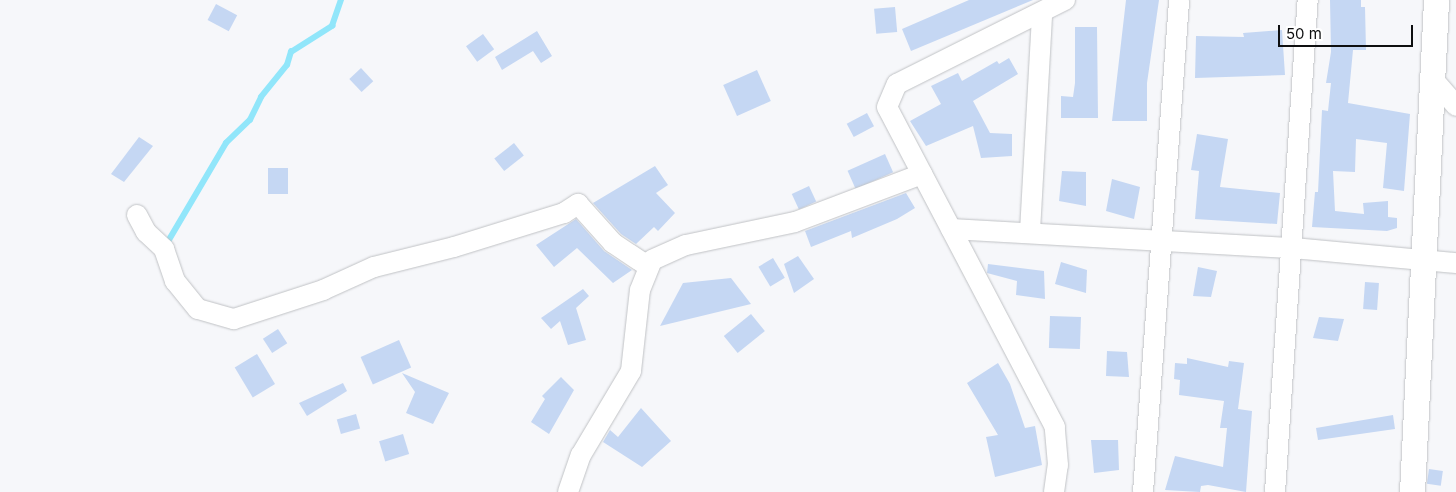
<!DOCTYPE html>
<html>
<head>
<meta charset="utf-8">
<style>
	body { margin:0 }
	#map { position:relative; width:1456px; height:492px; overflow:hidden; background:#f6f7fa; font-family:Inter,sans-serif }
	div>[style] { position:absolute }
	[style*='--x'] { left:calc(var(--x)*1px); top:calc(var(--y)*1px); width:calc(var(--w)*1px); rotate:calc(var(--a)*1deg) }
	.stream>* { height:5.5px; margin:-2.75px; padding:0 2.75px; transform-origin:2.75px; border-radius:2.75px; background:#91e6fa }
	.building>* { inset:0; background:#c5d7f3; transform-origin:0 0 }
	.roads { filter:drop-shadow(0 0 1px #c0c2c5) drop-shadow(0 0 1px #c0c2c5) }
	.minor>* { height:20px; margin:-10px; padding:0 10px; transform-origin:10px; border-radius:10px; background:#fff }
	.tertiary>* { height:25px; margin:-12.5px; padding:0 12.5px; transform-origin:12.5px; border-radius:12.5px; background:#fff }
	span { translate:-50% -50%; white-space:nowrap; text-align:center; line-height:1.15; -webkit-text-stroke:4px #fff; paint-order:stroke }
	.scale { position:absolute; left:1278px; top:25px; width:135px; height:22px; box-sizing:border-box; border:2px solid #0e0f10; border-top:0; padding-left:6px; font-size:15px; line-height:18px; white-space:nowrap; color:#0e0f10; -webkit-text-stroke:4px #fff; paint-order:stroke }
</style>
</head>
<body>
<div id="map">
	<div class="stream">
		<i style="--x:166;--y:245;--w:118;--a:-59.5"></i>
		<i style="--x:226;--y:143;--w:33;--a:-44"></i>
		<i style="--x:250;--y:120;--w:25;--a:-64"></i>
		<i style="--x:261;--y:97;--w:41;--a:-50.9"></i>
		<i style="--x:287;--y:65;--w:14;--a:-73"></i>
		<i style="--x:291;--y:52;--w:49;--a:-32.4"></i>
		<i style="--x:332;--y:26;--w:28;--a:-71"></i>
	</div>
	<div class="building">
		<i style="clip-path:polygon(969px 0,1033px 0,911px 51px,902px 29px)"></i>
		<i style="clip-path:polygon(1126px 0,1159px 0,1147px 83px,1147px 121px,1112px 121px)"></i>
		<i style="clip-path:polygon(1330px 0,1361px 0,1361px 7px,1365px 7px,1366px 50px,1353px 50px,1348px 103px,1410px 114px,1404px 191px,1383px 188px,1387px 143px,1356px 139px,1355px 172px,1333px 171px,1335px 211px,1364px 214px,1363px 203px,1388px 201px,1388px 217px,1397px 218px,1397px 228px,1387px 231px,1312px 227px,1315px 192px,1318px 192px,1322px 110px,1328px 111px,1331px 83px,1326px 83px,1331px 52px)"></i>
		<i style="left:216px;top:4px;width:24px;height:18px;rotate:28deg"></i>
		<i style="left:895px;top:7px;width:25px;height:21px;rotate:85deg"></i>
		<i style="clip-path:polygon(1075px 27px,1097px 27px,1098px 118px,1061px 118px,1061px 96px,1073px 97px,1075px 83px)"></i>
		<i style="clip-path:polygon(1282px 30px,1285px 75px,1195px 78px,1196px 36px,1244px 37px,1243px 33px)"></i>
		<i style="clip-path:polygon(537px 31px,552px 56px,541px 63px,533px 51px,502px 70px,495px 57px)"></i>
		<i style="left:483px;top:34px;width:19px;height:21px;rotate:54deg"></i>
		<i style="clip-path:polygon(1009px 58px,1018px 74px,973px 101px,990px 133px,1012px 134px,1012px 156px,981px 158px,973px 126px,926px 146px,910px 121px,941px 104px,931px 86px,958px 73px,962px 81px,997px 61px,999px 64px)"></i>
		<i style="left:361px;top:68px;width:18px;height:16px;rotate:47deg"></i>
		<i style="left:757px;top:70px;width:34px;height:37px;rotate:66deg"></i>
		<i style="left:867px;top:113px;width:15px;height:23px;rotate:62deg"></i>
		<i style="clip-path:polygon(1197px 134px,1228px 139px,1220px 187px,1280px 193px,1277px 224px,1195px 219px,1199px 171px,1191px 170px)"></i>
		<i style="clip-path:polygon(139px 137px,153px 146px,124px 182px,111px 174px)"></i>
		<i style="left:514px;top:143px;width:16px;height:25px;rotate:52deg"></i>
		<i style="left:885px;top:154px;width:20px;height:41px;rotate:66deg"></i>
		<i style="clip-path:polygon(655px 166px,668px 185px,656px 193px,675px 213px,658px 231px,654px 227px,636px 244px,621px 234px,593px 203px)"></i>
		<i style="left:268px;top:168px;width:20px;height:26px"></i>
		<i style="clip-path:polygon(1062px 171px,1086px 172px,1086px 206px,1059px 201px)"></i>
		<i style="clip-path:polygon(1112px 179px,1140px 187px,1134px 219px,1106px 211px)"></i>
		<i style="left:809px;top:186px;width:17px;height:19px;rotate:65deg"></i>
		<i style="clip-path:polygon(906px 193px,915px 208px,897px 219px,852px 238px,851px 231px,811px 247px,805px 231px)"></i>
		<i style="clip-path:polygon(576px 219px,604px 251px,632px 270px,613px 283px,577px 248px,554px 267px,536px 245px)"></i>
		<i style="clip-path:polygon(798px 256px,814px 279px,794px 293px,784px 264px)"></i>
		<i style="left:773px;top:258px;width:23px;height:17px;rotate:59deg"></i>
		<i style="clip-path:polygon(1061px 262px,1087px 270px,1086px 293px,1055px 284px)"></i>
		<i style="clip-path:polygon(988px 264px,1044px 271px,1045px 299px,1016px 295px,1017px 281px,987px 273px)"></i>
		<i style="clip-path:polygon(1198px 267px,1217px 271px,1211px 297px,1193px 296px)"></i>
		<i style="clip-path:polygon(731px 278px,751px 304px,660px 326px,683px 283px)"></i>
		<i style="left:1365px;top:282px;width:14px;height:27px;rotate:4deg"></i>
		<i style="clip-path:polygon(583px 289px,589px 296px,576px 308px,586px 340px,568px 345px,560px 321px,551px 329px,541px 318px)"></i>
		<i style="left:751px;top:314px;width:22px;height:35px;rotate:51deg"></i>
		<i style="left:1050px;top:316px;width:31px;height:32px;rotate:2deg"></i>
		<i style="clip-path:polygon(1319px 317px,1344px 319px,1338px 341px,1313px 338px)"></i>
		<i style="left:278px;top:329px;width:17px;height:18px;rotate:57deg"></i>
		<i style="left:399px;top:340px;width:30px;height:42px;rotate:66deg"></i>
		<i style="clip-path:polygon(1107px 351px,1127px 352px,1129px 377px,1106px 376px)"></i>
		<i style="left:257px;top:354px;width:35px;height:26px;rotate:59deg"></i>
		<i style="clip-path:polygon(1187px 358px,1228px 367px,1229px 361px,1244px 363px,1238px 409px,1252px 411px,1246px 492px,1208px 485px,1201px 486px,1200px 492px,1165px 490px,1175px 456px,1223px 467px,1227px 428px,1220px 428px,1224px 401px,1179px 395px,1180px 380px,1174px 379px,1175px 363px,1187px 364px)"></i>
		<i style="clip-path:polygon(998px 363px,1010px 384px,1025px 428px,1035px 426px,1042px 465px,995px 477px,986px 437px,998px 435px,967px 383px)"></i>
		<i style="clip-path:polygon(402px 373px,449px 393px,433px 424px,406px 413px,415px 392px)"></i>
		<i style="clip-path:polygon(561px 377px,574px 390px,549px 434px,531px 422px,545px 399px,542px 396px)"></i>
		<i style="clip-path:polygon(343px 383px,347px 391px,307px 416px,299px 403px)"></i>
		<i style="clip-path:polygon(641px 408px,671px 441px,642px 467px,603px 442px,610px 430px,618px 437px)"></i>
		<i style="left:356px;top:414px;width:15px;height:20px;rotate:74deg"></i>
		<i style="clip-path:polygon(1393px 415px,1395px 429px,1318px 440px,1316px 428px)"></i>
		<i style="left:403px;top:434px;width:21px;height:25px;rotate:73deg"></i>
		<i style="clip-path:polygon(1091px 440px,1118px 440px,1119px 470px,1094px 473px)"></i>
		<i style="left:1429px;top:469px;width:14px;height:15px;rotate:8deg"></i>
	</div>
	<div class="roads">
		<div class="minor">
			<i style="--x:1432;--y:78;--w:37;--a:49"></i>
			<i style="--x:137;--y:215;--w:19;--a:62"></i>
			<i style="--x:146;--y:232;--w:25;--a:43"></i>
			<i style="--x:164;--y:249;--w:34;--a:71"></i>
			<i style="--x:175;--y:281;--w:36;--a:51"></i>
			<i style="--x:198;--y:309;--w:37;--a:16"></i>
			<i style="--x:234;--y:319;--w:94;--a:-18"></i>
			<i style="--x:323;--y:290;--w:56;--a:-24.3"></i>
			<i style="--x:374;--y:267;--w:82;--a:-14"></i>
			<i style="--x:454;--y:247;--w:115;--a:-17.2"></i>
			<i style="--x:564;--y:213;--w:17;--a:-33"></i>
			<i style="--x:578;--y:204;--w:52;--a:48.1"></i>
			<i style="--x:613;--y:243;--w:43;--a:33.7"></i>
			<i style="--x:951;--y:229;--w:343;--a:3.2"></i>
			<i style="--x:1293;--y:248;--w:164;--a:5.3"></i>
			<i style="--x:1030;--y:231;--w:216;--a:-86.8"></i>
			<i style="--x:568;--y:492;--w:39;--a:-71"></i>
			<i style="--x:581;--y:455;--w:98;--a:-59.2"></i>
			<i style="--x:631;--y:371;--w:81;--a:-83.7"></i>
			<i style="--x:640;--y:290;--w:32;--a:-68"></i>
			<i style="--x:652;--y:260;--w:37;--a:-24"></i>
			<i style="--x:686;--y:245;--w:111;--a:-11.9"></i>
			<i style="--x:795;--y:222;--w:136;--a:-20.7"></i>
			<i style="--x:1054;--y:492;--w:27;--a:-82"></i>
			<i style="--x:1058;--y:465;--w:38;--a:-95"></i>
			<i style="--x:1055;--y:427;--w:361;--a:-117.7"></i>
			<i style="--x:887;--y:107;--w:25;--a:-67"></i>
			<i style="--x:897;--y:84;--w:188;--a:-26.6"></i>
			<i style="--x:1143;--y:492;--w:493;--a:-85.8"></i>
			<i style="--x:1275;--y:492;--w:493;--a:-86.2"></i>
		</div>
		<div class="tertiary">
			<i style="--x:1412;--y:492;--w:493;--a:-87.2"></i>
		</div>
	</div>
	<div class="scale">50 m</div>
</div>
</body>
</html>
